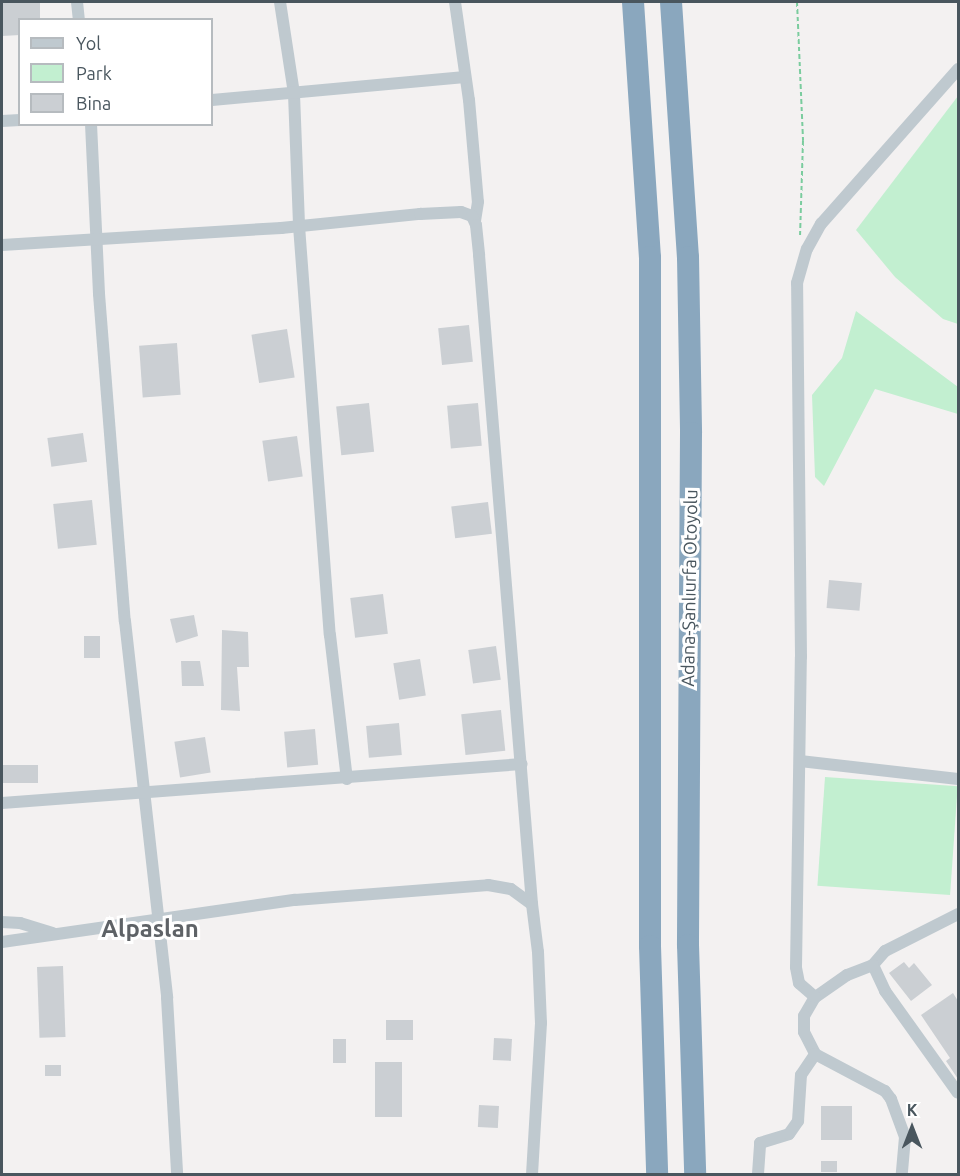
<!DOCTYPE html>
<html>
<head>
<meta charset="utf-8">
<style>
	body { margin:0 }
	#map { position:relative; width:960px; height:1176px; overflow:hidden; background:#f3f1f1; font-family:Ubuntu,sans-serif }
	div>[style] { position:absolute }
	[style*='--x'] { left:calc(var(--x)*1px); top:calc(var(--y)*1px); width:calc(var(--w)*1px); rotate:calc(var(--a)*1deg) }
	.green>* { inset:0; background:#c2efd0; transform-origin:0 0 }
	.building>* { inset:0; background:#cbcfd3; transform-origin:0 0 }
	.path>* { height:2px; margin-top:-1px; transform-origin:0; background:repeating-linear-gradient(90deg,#7acc9e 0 4.5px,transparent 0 7.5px) }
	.street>* { height:12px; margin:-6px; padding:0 6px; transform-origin:6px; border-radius:6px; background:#bfc9cf }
	.highway>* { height:22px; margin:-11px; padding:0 11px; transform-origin:11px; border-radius:11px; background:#8aa7be }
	span { translate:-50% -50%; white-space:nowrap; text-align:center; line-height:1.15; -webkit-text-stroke:6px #fff; paint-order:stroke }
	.street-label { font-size:18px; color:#49565e }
	.district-label { font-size:24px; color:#5e6266; font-weight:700 }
	.frame { position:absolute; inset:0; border:3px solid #49565e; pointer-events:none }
	.legend { position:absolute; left:18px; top:18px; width:195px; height:108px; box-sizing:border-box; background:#fff; border:2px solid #b6bbbf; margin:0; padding:8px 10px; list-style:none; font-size:18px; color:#49565e }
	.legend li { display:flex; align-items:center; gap:12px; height:30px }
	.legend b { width:30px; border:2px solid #b6bbbf }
	.north { position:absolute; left:882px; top:1098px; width:60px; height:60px; -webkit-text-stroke:4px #fff; paint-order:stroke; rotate:0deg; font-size:16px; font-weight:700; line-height:24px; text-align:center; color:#49565e }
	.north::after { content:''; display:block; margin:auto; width:21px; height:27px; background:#49565e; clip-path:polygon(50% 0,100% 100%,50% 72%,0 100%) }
</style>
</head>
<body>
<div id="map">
	<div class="green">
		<i style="clip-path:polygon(958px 96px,958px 324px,943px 319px,895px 277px,856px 230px)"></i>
		<i style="clip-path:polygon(856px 311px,958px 387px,958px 414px,875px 389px,824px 486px,815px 477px,812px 395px,842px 358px)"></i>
		<i style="left:825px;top:777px;width:133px;height:109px;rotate:4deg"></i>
	</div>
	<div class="building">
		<i style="clip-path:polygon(40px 2px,40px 20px,20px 20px,20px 35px,2px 36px,2px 3px)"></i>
		<i style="left:469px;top:325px;width:37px;height:31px;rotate:84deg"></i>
		<i style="left:287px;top:329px;width:49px;height:36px;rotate:81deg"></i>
		<i style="left:177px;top:343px;width:52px;height:38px;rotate:86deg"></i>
		<i style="left:369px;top:403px;width:49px;height:33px;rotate:84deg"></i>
		<i style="left:478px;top:403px;width:43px;height:31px;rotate:85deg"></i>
		<i style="left:83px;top:433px;width:29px;height:36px;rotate:82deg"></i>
		<i style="left:297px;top:436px;width:41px;height:35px;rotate:82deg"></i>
		<i style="left:92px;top:500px;width:45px;height:39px;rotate:84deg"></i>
		<i style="left:488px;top:502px;width:32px;height:37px;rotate:83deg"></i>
		<i style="left:829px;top:580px;width:33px;height:28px;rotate:5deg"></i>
		<i style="left:383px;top:594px;width:40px;height:33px;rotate:83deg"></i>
		<i style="clip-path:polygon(194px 615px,198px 636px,176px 643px,170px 619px)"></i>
		<i style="clip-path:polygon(222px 630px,248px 632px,249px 667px,237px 667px,240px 711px,221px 710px)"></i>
		<i style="left:84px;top:636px;width:16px;height:22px"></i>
		<i style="left:496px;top:646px;width:34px;height:28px;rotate:82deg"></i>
		<i style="left:420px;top:659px;width:37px;height:27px;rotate:81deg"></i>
		<i style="clip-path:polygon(181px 661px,200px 661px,204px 686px,182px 686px)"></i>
		<i style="left:501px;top:710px;width:41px;height:40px;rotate:84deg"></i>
		<i style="left:399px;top:723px;width:32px;height:33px;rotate:85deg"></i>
		<i style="left:315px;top:729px;width:36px;height:31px;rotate:85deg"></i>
		<i style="left:205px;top:737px;width:36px;height:31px;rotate:81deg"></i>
		<i style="left:38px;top:765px;width:18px;height:36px;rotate:90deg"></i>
		<i style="clip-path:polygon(904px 962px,909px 968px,914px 963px,932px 985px,911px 1001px,889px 973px)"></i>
		<i style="left:63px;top:966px;width:71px;height:26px;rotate:88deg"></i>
		<i style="clip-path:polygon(953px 993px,958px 1001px,958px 1079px,946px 1061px,950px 1058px,921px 1015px)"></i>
		<i style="left:386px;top:1020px;width:27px;height:20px"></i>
		<i style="left:494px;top:1038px;width:18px;height:22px;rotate:3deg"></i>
		<i style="left:333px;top:1039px;width:13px;height:24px"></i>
		<i style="left:375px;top:1062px;width:27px;height:55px"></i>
		<i style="left:45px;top:1065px;width:16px;height:11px"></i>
		<i style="left:479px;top:1105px;width:20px;height:22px;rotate:3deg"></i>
		<i style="left:821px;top:1106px;width:31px;height:34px"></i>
		<i style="left:821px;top:1161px;width:16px;height:11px"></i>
	</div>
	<div class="path">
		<i style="--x:797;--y:2;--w:139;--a:87.5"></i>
		<i style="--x:803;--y:141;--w:97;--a:91.8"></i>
	</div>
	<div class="street">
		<i style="--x:77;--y:2;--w:18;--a:84"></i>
		<i style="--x:280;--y:2;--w:93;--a:81.3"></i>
		<i style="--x:294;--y:94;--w:132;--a:87.8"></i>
		<i style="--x:299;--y:226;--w:410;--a:85.7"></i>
		<i style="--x:330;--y:635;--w:145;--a:83.3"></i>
		<i style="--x:455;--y:2;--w:99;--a:81.9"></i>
		<i style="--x:469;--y:100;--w:102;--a:85"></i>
		<i style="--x:478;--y:202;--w:18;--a:99"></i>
		<i style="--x:212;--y:100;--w:254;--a:-5.2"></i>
		<i style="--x:2;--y:121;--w:18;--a:-3"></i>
		<i style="--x:91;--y:124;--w:170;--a:87.3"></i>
		<i style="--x:99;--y:294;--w:328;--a:85.5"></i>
		<i style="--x:125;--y:621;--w:379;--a:83.6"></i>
		<i style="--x:167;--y:998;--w:176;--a:86.7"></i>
		<i style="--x:2;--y:245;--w:280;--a:-3.5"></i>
		<i style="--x:281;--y:228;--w:140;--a:-5.8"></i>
		<i style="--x:420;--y:214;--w:41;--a:-2.8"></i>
		<i style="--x:461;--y:212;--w:12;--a:20"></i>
		<i style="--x:472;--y:216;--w:10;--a:66"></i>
		<i style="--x:476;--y:225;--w:30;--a:84"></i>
		<i style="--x:479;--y:255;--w:651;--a:85.33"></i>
		<i style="--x:800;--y:761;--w:159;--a:6.5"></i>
		<i style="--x:2;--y:803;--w:521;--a:-4.29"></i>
		<i style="--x:958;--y:914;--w:82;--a:153.1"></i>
		<i style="--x:885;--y:951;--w:18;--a:131"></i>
		<i style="--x:873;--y:965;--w:29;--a:65"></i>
		<i style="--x:885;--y:991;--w:125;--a:54.4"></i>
		<i style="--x:2;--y:922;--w:18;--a:3"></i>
		<i style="--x:20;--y:923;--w:34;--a:17"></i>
		<i style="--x:2;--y:942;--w:296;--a:-8.2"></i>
		<i style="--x:295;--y:900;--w:194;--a:-4.4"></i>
		<i style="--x:488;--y:885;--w:23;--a:10"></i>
		<i style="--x:511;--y:889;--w:26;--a:36"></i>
		<i style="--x:532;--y:904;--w:48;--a:82.9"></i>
		<i style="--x:538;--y:952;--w:71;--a:87.6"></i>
		<i style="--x:541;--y:1023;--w:151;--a:93.4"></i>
		<i style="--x:873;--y:965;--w:28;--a:159"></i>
		<i style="--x:847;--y:975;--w:39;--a:145"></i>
		<i style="--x:815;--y:997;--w:22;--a:120"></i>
		<i style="--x:804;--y:1016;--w:16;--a:90"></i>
		<i style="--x:804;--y:1032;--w:25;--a:63"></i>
		<i style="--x:815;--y:1054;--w:79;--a:27.9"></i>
		<i style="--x:885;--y:1091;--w:10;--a:53"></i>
		<i style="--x:891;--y:1099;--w:40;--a:69.8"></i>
		<i style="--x:905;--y:1137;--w:37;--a:95"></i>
		<i style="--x:815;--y:997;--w:21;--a:-139"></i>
		<i style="--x:799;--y:983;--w:16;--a:-101"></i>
		<i style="--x:796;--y:967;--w:310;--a:-89.1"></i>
		<i style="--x:801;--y:657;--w:374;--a:-90.6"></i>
		<i style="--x:797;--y:283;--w:35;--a:-74"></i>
		<i style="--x:807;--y:249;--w:29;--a:-61"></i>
		<i style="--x:821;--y:224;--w:207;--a:-48.5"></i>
		<i style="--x:758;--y:1174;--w:31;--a:-86"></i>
		<i style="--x:760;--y:1143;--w:30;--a:-17"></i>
		<i style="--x:789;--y:1134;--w:16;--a:-55"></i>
		<i style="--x:798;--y:1121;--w:46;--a:-86.3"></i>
		<i style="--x:801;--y:1075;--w:25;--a:-56"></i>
	</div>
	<div class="highway">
		<i style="--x:633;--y:2;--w:256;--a:86.2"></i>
		<i style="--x:650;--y:257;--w:689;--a:90"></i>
		<i style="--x:650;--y:946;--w:228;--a:88.2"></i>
		<i style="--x:671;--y:2;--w:256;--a:86.2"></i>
		<i style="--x:688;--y:257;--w:176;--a:89"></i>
		<i style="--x:691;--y:433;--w:512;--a:90.34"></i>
		<i style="--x:688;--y:945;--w:229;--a:88.2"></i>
	</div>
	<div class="street-label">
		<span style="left:689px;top:588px;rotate:-89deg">Adana-Şanlıurfa Otoyolu</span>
	</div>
	<div class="district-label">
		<span style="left:150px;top:929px">Alpaslan</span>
	</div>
	<div class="frame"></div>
	<ul class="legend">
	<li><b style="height:8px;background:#bfc9cf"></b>Yol</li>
	<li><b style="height:16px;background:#c2efd0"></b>Park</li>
	<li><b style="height:16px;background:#cbcfd3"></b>Bina</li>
	</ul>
	<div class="north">K</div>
</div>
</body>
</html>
